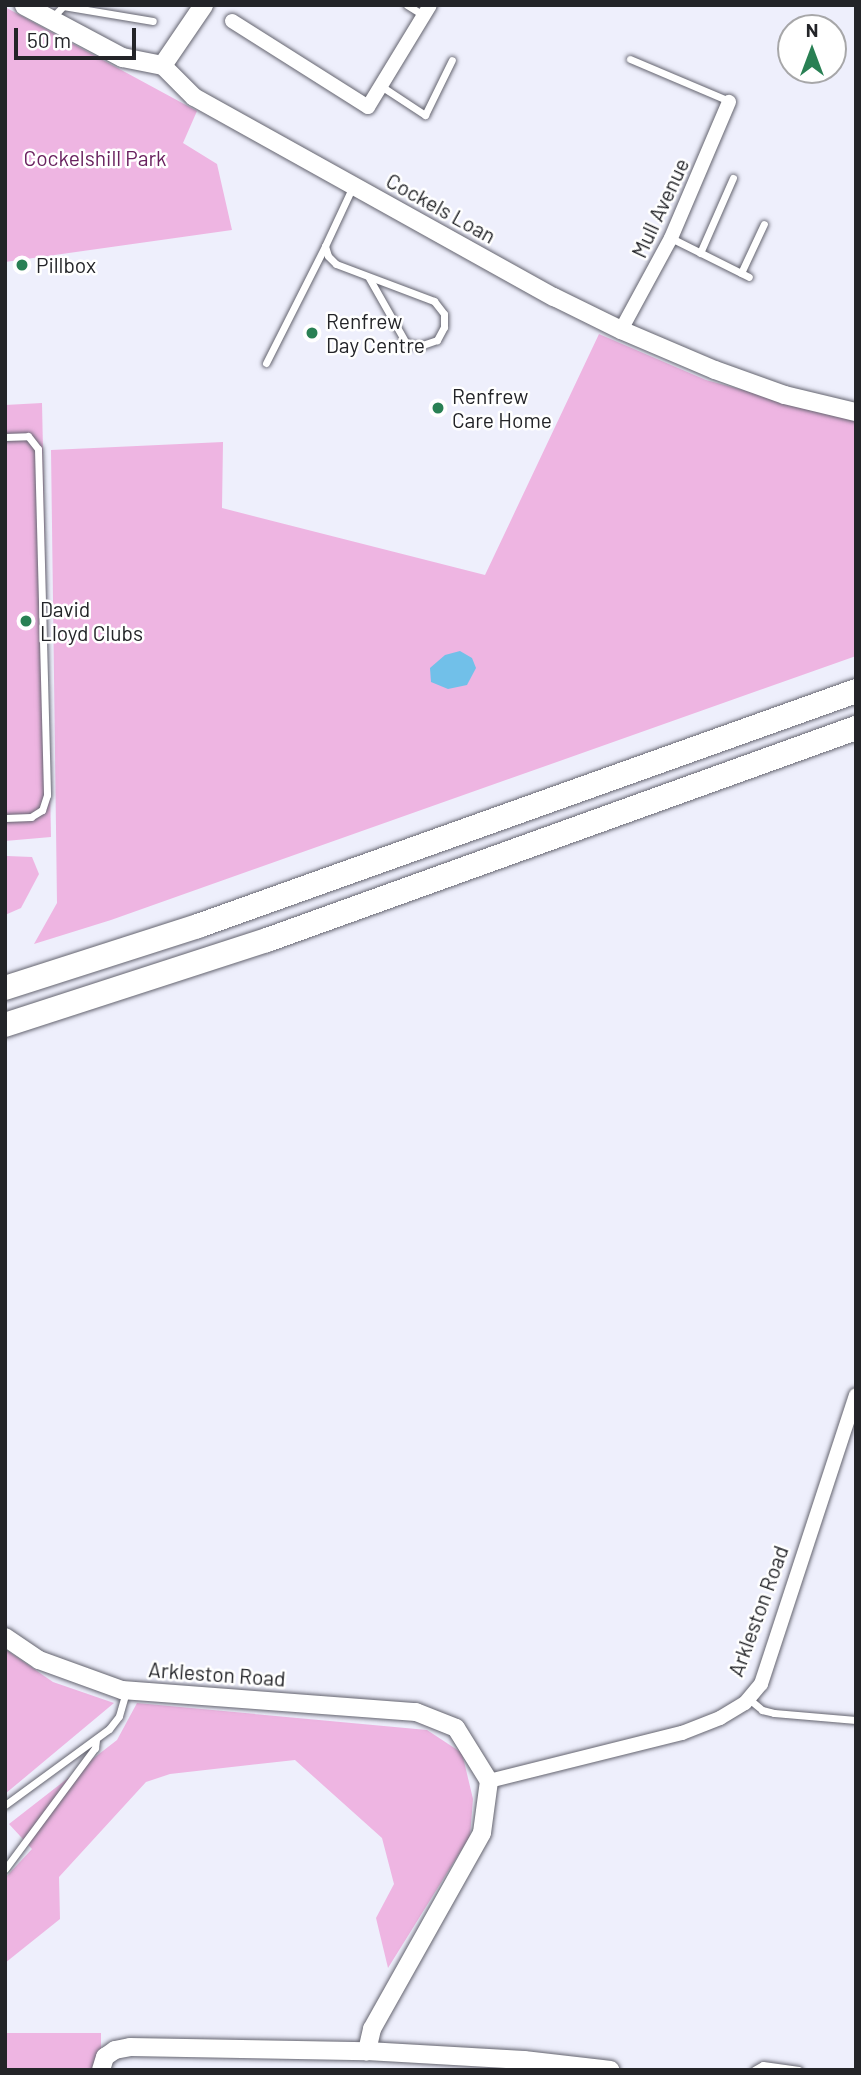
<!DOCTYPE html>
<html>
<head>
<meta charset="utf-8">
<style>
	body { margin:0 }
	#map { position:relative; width:861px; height:2075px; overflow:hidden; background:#eeeffc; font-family:Barlow,sans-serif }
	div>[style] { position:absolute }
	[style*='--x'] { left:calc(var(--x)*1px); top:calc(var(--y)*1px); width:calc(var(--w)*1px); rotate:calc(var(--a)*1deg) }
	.green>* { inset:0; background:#eeb5e2; transform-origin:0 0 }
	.water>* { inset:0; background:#71c0e9 }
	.roads { filter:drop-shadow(0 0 2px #64646f) drop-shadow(0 0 2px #64646f) }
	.service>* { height:7px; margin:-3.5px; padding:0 3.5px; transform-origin:3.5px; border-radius:3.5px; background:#fff }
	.minor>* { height:14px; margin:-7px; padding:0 7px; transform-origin:7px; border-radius:7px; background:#fff }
	.tertiary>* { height:18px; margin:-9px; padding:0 9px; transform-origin:9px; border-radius:9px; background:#fff }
	.secondary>* { height:19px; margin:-9.5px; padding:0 9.5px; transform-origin:9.5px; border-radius:9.5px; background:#fff }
	.motorway>* { height:24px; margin:-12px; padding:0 12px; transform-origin:12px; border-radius:12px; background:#fff }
	.dots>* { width:19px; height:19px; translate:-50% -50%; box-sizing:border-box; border:4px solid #fff; border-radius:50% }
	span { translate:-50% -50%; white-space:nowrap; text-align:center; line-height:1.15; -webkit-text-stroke:5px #fff; paint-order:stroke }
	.park-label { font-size:21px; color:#69225f }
	.street-label { font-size:21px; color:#232428 }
	.poi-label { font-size:21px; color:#232428 }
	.left { translate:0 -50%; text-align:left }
	.frame { position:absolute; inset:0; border:7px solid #232428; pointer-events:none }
	.north { position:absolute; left:777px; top:14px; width:70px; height:70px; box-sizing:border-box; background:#fff; border:2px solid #a7a7a9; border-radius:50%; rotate:0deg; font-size:19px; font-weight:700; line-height:28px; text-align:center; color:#232428 }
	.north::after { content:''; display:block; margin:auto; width:24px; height:32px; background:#298054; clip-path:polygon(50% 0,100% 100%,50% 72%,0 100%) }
	.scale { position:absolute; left:14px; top:28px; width:122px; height:32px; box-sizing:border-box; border:4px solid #232428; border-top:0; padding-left:9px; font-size:21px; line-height:24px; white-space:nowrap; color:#232428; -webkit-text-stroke:5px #fff; paint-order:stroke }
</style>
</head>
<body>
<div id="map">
	<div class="green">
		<i style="clip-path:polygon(5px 7px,197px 111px,183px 143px,217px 164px,232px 230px,5px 262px)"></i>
		<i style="clip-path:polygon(599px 334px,706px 380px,856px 421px,856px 656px,111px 920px,34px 944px,57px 903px,51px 450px,223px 442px,222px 508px,485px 575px)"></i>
		<i style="clip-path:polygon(42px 403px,51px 837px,5px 841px,5px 405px)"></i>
		<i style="clip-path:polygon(7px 856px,32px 857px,39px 874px,21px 908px,5px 915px)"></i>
		<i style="clip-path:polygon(5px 1649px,53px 1682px,114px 1703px,5px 1794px)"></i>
		<i style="clip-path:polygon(137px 1703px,427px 1730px,462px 1753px,473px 1799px,470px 1836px,388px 1968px,376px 1918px,394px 1884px,382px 1838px,295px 1760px,170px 1774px,146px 1782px,59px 1877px,60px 1919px,5px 1963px,5px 1878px,32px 1849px,9px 1824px,117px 1740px)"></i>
		<i style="left:5px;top:2033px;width:96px;height:37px"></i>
	</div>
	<div class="water">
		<i style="clip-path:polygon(460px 651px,472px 658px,476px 668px,467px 685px,448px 689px,431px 682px,430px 668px,445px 655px)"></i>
	</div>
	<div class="roads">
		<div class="service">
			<i style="--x:407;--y:5;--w:19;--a:32"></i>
			<i style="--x:51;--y:19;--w:18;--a:-47"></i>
			<i style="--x:63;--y:6;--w:91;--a:9.5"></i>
			<i style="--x:630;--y:59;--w:108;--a:23"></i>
			<i style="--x:381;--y:86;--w:53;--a:33.4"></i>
			<i style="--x:425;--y:115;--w:61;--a:-63.9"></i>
			<i style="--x:353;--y:186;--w:66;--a:115"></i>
			<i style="--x:325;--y:246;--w:10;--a:73"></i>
			<i style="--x:328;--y:256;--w:11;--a:45"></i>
			<i style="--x:336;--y:264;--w:105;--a:20.7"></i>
			<i style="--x:434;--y:301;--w:16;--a:52"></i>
			<i style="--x:444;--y:314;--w:13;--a:90"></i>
			<i style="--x:444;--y:327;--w:15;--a:118"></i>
			<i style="--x:437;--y:340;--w:18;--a:161"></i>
			<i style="--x:420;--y:346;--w:14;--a:-168"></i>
			<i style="--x:406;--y:343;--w:75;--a:-119.6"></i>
			<i style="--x:671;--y:238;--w:87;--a:26.6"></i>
			<i style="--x:700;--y:253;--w:82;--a:-66.3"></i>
			<i style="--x:741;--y:273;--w:54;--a:-64.9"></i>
			<i style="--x:266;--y:363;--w:131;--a:-63.2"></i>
			<i style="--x:5;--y:437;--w:23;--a:-2"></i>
			<i style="--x:28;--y:436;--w:16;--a:52"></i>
			<i style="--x:38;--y:449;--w:346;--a:88.5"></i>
			<i style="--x:47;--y:795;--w:16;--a:108"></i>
			<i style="--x:42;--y:810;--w:13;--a:148"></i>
			<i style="--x:31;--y:817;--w:26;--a:178"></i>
			<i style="--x:749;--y:1699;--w:17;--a:40"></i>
			<i style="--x:762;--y:1710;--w:12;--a:14"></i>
			<i style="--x:774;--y:1713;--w:82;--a:4.9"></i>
			<i style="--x:5;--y:1805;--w:129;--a:-36.2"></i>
			<i style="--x:109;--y:1729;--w:16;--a:-52"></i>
			<i style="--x:119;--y:1716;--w:26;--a:-74"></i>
			<i style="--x:5;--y:1869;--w:151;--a:-53.4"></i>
			<i style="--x:95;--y:1748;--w:8;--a:-83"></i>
			<i style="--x:754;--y:2070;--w:10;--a:-29"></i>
			<i style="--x:763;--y:2065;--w:36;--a:8"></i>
		</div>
		<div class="minor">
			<i style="--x:232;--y:21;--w:161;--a:32.3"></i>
			<i style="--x:368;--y:107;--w:119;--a:-58.7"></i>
			<i style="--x:621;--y:330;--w:105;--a:-61.5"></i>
			<i style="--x:671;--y:238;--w:148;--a:-66.9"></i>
			<i style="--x:489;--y:1781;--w:199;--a:-14"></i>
			<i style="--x:682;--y:1733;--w:41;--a:-21.5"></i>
			<i style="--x:720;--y:1718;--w:29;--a:-31"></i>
			<i style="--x:745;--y:1703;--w:25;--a:-50"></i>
			<i style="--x:761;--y:1684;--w:304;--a:-71.8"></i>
		</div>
		<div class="tertiary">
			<i style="--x:162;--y:65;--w:45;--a:45"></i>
			<i style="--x:194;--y:97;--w:412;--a:29.1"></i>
			<i style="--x:554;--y:297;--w:75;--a:26.2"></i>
			<i style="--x:621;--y:330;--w:102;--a:23.1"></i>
			<i style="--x:715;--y:370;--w:74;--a:19.7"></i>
			<i style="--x:785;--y:395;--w:73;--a:13.5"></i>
			<i style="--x:5;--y:1637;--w:41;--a:34.1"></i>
			<i style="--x:39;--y:1660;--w:88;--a:19.9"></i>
			<i style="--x:122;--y:1690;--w:295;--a:4.3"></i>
			<i style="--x:416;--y:1712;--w:43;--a:21.8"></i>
			<i style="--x:456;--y:1728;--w:62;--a:58.1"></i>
			<i style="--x:489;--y:1781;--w:52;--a:97.7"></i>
			<i style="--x:482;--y:1833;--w:225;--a:119.3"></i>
			<i style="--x:372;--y:2029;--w:23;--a:103"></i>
			<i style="--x:101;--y:2070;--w:14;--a:-73"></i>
			<i style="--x:105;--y:2057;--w:12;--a:-35"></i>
			<i style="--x:115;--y:2050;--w:15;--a:-11"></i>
			<i style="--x:130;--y:2047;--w:237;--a:1"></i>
			<i style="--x:367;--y:2051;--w:157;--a:3.3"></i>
			<i style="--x:524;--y:2060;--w:87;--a:6.6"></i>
		</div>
		<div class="secondary">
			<i style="--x:24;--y:5;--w:111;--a:28"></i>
			<i style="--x:122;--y:57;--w:41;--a:11.3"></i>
			<i style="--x:162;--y:65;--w:73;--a:-55.7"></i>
		</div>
		<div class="motorway">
			<i style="--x:5;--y:988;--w:203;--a:-17.8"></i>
			<i style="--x:198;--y:926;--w:699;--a:-19.65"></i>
			<i style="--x:5;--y:1025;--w:275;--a:-18"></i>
			<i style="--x:267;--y:940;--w:626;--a:-19.8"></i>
		</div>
	</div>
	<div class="dots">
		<i style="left:22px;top:265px;background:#298054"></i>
		<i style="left:312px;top:333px;background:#298054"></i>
		<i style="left:438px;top:408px;background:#298054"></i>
		<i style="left:26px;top:621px;background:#298054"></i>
	</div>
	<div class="park-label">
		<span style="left:95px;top:158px">Cockelshill Park</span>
	</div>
	<div class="street-label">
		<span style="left:441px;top:208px;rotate:29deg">Cockels Loan</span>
		<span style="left:660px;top:208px;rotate:-65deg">Mull Avenue</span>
		<span style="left:758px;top:1611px;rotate:-70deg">Arkleston Road</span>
		<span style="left:217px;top:1674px;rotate:4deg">Arkleston Road</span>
	</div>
	<div class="poi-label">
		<span class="left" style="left:36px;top:265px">Pillbox</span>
		<span class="left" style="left:326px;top:333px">Renfrew<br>Day Centre</span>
		<span class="left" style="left:452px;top:408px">Renfrew<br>Care Home</span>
		<span class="left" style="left:40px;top:621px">David<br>Lloyd Clubs</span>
	</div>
	<div class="frame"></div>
	<div class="north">N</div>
	<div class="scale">50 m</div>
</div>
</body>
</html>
